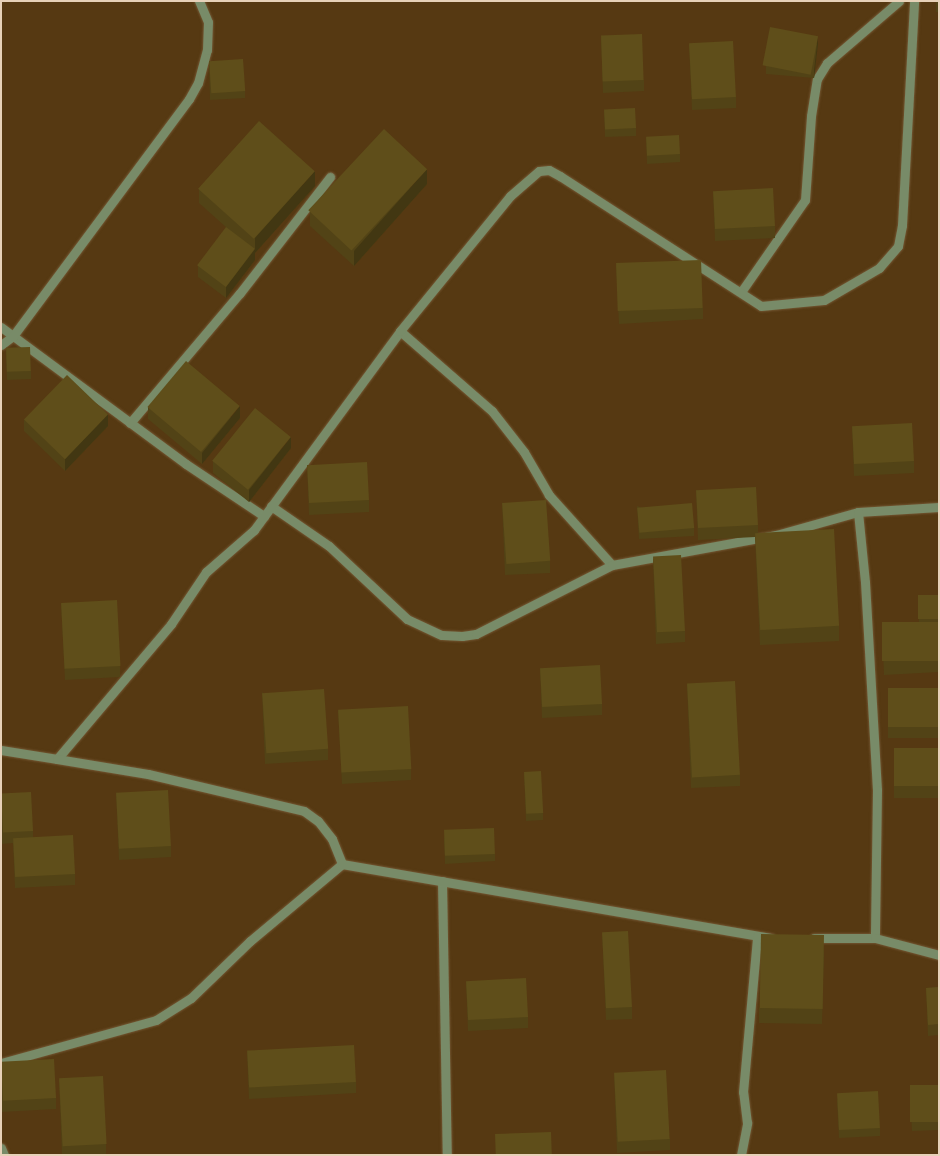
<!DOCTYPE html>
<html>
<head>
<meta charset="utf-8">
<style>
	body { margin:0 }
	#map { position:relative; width:940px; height:1156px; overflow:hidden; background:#563912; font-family:Lato,sans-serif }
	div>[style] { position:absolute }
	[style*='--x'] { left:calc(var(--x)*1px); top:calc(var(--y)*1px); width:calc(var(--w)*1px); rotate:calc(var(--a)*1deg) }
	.roads { filter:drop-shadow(0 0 1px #735733) drop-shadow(0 0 1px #735733) }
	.minor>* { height:9px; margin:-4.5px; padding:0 4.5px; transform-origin:4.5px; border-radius:4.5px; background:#788b68 }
	.wall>* { inset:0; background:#524316; transform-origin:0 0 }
	.shaded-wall>* { inset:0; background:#423712 }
	.building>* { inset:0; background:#5f4e1a; transform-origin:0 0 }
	span { translate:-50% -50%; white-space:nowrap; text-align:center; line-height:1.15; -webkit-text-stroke:4px #33230e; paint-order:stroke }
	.frame { position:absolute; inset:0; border:2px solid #e7d1b8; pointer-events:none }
</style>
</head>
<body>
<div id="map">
	<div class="roads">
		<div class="minor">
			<i style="--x:741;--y:292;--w:112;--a:-55.2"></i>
			<i style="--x:805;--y:200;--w:84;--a:-85.9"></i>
			<i style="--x:811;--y:116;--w:37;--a:-81"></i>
			<i style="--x:817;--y:79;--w:19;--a:-58"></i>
			<i style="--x:827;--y:63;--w:95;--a:-40.7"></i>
			<i style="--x:1;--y:327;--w:230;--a:36.5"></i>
			<i style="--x:186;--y:464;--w:94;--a:33.7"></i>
			<i style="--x:400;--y:331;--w:122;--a:41"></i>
			<i style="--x:492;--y:411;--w:52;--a:52"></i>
			<i style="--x:524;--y:452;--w:50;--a:59.8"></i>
			<i style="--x:549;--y:495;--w:94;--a:48"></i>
			<i style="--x:1;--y:345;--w:15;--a:-37"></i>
			<i style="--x:13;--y:336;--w:295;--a:-53.4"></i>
			<i style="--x:189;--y:99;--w:18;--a:-61"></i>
			<i style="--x:198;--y:83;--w:34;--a:-75"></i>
			<i style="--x:207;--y:50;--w:28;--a:-88"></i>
			<i style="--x:208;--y:22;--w:23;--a:-113"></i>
			<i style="--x:130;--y:423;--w:170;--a:-49.8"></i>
			<i style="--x:240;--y:293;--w:147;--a:-52.2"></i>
			<i style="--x:271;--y:506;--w:70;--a:34.6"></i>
			<i style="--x:329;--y:546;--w:107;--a:43.1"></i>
			<i style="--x:407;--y:619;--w:38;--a:25"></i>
			<i style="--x:442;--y:635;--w:20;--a:3"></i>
			<i style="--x:462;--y:636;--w:14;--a:-8"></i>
			<i style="--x:476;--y:634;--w:153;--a:-26.9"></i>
			<i style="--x:612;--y:565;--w:167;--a:-10.4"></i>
			<i style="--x:776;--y:535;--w:85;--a:-15.7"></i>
			<i style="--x:858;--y:512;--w:81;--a:-3.5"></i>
			<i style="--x:858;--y:512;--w:70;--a:84.3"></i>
			<i style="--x:865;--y:582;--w:208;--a:86.7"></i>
			<i style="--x:877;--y:790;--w:148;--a:90.8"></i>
			<i style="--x:1;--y:750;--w:57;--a:9.1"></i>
			<i style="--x:57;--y:759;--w:177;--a:-49.8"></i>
			<i style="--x:171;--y:624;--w:63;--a:-56.1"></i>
			<i style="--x:206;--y:572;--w:64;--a:-41.2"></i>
			<i style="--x:254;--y:530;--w:247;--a:-53.7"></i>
			<i style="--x:400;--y:331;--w:174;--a:-50.8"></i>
			<i style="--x:510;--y:196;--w:38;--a:-41"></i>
			<i style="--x:539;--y:171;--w:10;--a:-6"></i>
			<i style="--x:549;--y:170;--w:13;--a:29"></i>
			<i style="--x:560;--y:176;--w:239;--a:32.9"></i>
			<i style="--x:761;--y:306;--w:63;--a:-5.4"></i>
			<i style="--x:824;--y:300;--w:64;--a:-30.2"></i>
			<i style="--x:879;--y:268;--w:29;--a:-49"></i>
			<i style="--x:898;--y:246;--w:21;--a:-79"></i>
			<i style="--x:902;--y:225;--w:224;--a:-86.9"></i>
			<i style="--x:57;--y:759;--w:92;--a:9.4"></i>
			<i style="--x:148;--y:774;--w:160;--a:13.3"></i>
			<i style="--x:304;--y:811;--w:17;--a:36"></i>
			<i style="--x:318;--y:821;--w:23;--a:52"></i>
			<i style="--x:332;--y:839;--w:27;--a:68"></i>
			<i style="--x:442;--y:881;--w:274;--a:89"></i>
			<i style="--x:814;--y:938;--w:61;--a:0"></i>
			<i style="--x:875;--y:938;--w:66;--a:14.9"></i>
			<i style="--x:1;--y:1063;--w:161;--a:-15.5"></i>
			<i style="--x:156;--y:1020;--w:41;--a:-32.2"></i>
			<i style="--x:191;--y:998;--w:82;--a:-44"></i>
			<i style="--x:250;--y:941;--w:120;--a:-39.9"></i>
			<i style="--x:342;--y:864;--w:435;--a:9.8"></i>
			<i style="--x:1;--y:1148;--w:8;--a:67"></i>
			<i style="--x:741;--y:1155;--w:33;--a:-79"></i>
			<i style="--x:747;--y:1123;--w:31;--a:-97"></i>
			<i style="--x:743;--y:1092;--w:156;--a:-84.8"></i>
		</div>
	</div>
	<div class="wall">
		<i style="left:936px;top:1px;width:3px;height:11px"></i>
		<i style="clip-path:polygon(601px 37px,644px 80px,644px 91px,603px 93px)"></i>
		<i style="clip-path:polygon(818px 43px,814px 78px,766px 74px,766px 66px)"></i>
		<i style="clip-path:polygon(689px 44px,736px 97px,736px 108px,692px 110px)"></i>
		<i style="clip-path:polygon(209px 61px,245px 91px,245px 98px,210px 100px)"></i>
		<i style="clip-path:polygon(604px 110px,636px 128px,636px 136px,605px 137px)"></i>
		<i style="clip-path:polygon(646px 137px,680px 154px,680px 162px,647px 164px)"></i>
		<i style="clip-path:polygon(427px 184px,354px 266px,310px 226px,310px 212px)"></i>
		<i style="clip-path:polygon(315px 186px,255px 253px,255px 252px,255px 260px,226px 298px,198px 277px,198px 266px,227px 228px,199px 203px,199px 189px)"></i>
		<i style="clip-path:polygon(713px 191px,775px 226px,775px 238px,715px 241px)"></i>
		<i style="clip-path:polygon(616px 264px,703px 308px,703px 319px,619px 324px)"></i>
		<i style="clip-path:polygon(6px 349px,31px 371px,31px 379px,7px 380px)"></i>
		<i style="clip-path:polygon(148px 407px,240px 418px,202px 464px,148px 419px)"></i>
		<i style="clip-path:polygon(24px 420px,108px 426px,65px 471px,24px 431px)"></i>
		<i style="clip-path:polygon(852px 426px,914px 461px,914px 473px,854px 476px)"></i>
		<i style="clip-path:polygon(291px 448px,249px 502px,213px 473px,213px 461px)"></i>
		<i style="clip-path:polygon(307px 465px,369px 500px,369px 512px,309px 515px)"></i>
		<i style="clip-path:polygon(696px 490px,758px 525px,758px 533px,839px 626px,839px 641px,760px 645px,755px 537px,698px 540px)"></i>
		<i style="clip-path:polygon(502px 502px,550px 561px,550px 573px,505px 575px)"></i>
		<i style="clip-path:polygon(637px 506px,694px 528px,694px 536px,639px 539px)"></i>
		<i style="clip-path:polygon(653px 557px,685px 631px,685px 642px,656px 644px)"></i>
		<i style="clip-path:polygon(939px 595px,939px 672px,884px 675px,882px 625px,919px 623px,918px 596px)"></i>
		<i style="clip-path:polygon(61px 603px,120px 666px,120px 677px,65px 680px)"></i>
		<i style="clip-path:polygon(540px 668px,602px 704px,602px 715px,542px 718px)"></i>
		<i style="clip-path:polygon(687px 683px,740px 775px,740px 786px,691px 788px)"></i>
		<i style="left:939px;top:688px;width:50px;height:51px;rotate:90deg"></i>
		<i style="clip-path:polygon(262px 692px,328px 749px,328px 760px,265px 764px)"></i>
		<i style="clip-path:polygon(338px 710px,411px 769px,411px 780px,342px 784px)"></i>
		<i style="left:939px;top:748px;width:50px;height:45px;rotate:90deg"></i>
		<i style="clip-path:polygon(524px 772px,543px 813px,543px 820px,526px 821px)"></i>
		<i style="clip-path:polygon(116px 792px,171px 846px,171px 857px,119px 860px)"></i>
		<i style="clip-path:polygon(1px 794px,33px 831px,33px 837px,75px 874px,75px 885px,15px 888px,13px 843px,1px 844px)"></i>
		<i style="clip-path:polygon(444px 838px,495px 854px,495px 861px,445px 864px)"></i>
		<i style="clip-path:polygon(602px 932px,632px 1007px,632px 1019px,606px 1020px)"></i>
		<i style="clip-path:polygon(824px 950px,822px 1024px,759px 1023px,759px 1008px)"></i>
		<i style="clip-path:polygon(466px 981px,528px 1017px,528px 1028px,468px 1031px)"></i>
		<i style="clip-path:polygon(939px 987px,939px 1035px,928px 1036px,926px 988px)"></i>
		<i style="clip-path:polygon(247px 1051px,356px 1082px,356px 1093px,249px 1099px)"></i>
		<i style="clip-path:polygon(1px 1062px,56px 1098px,56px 1109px,1px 1112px)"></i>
		<i style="clip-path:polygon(614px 1072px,670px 1139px,670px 1150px,617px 1153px)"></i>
		<i style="clip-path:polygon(59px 1079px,106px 1144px,106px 1155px,62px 1155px)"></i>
		<i style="clip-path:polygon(939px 1085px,939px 1130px,912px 1131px,910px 1095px)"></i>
		<i style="clip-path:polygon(837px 1100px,880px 1128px,880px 1136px,839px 1138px)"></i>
	</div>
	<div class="shaded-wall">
		<i style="clip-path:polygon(818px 36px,818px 43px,814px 78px,814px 71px)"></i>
		<i style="clip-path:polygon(427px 169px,427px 184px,354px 266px,354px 251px)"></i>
		<i style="clip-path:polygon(315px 171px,315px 186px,255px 253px,255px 238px)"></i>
		<i style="clip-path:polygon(255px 249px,255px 260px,226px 298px,226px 287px)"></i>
		<i style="clip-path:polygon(240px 406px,240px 418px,202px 464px,202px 453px)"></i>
		<i style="clip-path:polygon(108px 414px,108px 426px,65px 471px,65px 459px)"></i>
		<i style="clip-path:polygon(291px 437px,291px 448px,249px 502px,249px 490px)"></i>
	</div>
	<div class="building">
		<i style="left:770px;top:27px;width:49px;height:39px;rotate:11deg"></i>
		<i style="left:642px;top:34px;width:46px;height:41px;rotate:88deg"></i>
		<i style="left:733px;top:41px;width:56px;height:44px;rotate:87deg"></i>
		<i style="left:243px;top:59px;width:32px;height:34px;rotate:86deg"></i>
		<i style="left:635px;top:108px;width:20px;height:31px;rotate:87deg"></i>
		<i style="left:259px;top:121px;width:75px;height:91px;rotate:42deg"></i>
		<i style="left:384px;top:129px;width:59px;height:111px;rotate:43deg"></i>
		<i style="left:679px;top:135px;width:19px;height:33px;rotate:87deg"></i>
		<i style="left:773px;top:188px;width:38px;height:60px;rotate:87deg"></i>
		<i style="left:226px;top:227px;width:36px;height:48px;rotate:37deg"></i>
		<i style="left:701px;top:260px;width:48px;height:85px;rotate:88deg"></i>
		<i style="left:30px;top:347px;width:24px;height:24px;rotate:88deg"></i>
		<i style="left:186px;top:361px;width:70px;height:60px;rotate:40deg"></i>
		<i style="left:67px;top:375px;width:57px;height:62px;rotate:44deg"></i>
		<i style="left:255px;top:408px;width:46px;height:68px;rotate:39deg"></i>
		<i style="clip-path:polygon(938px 416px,939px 416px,939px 437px)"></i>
		<i style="left:912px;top:423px;width:38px;height:60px;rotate:87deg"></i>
		<i style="left:367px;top:462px;width:38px;height:60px;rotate:87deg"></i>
		<i style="left:756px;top:487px;width:38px;height:60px;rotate:87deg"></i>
		<i style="left:546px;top:500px;width:61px;height:44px;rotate:86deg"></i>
		<i style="left:692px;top:503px;width:25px;height:55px;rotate:85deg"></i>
		<i style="left:834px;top:529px;width:97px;height:79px;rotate:87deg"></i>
		<i style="left:681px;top:555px;width:76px;height:28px;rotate:87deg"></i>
		<i style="left:939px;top:595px;width:24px;height:21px;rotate:90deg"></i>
		<i style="left:117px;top:600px;width:66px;height:56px;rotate:87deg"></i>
		<i style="left:939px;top:622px;width:39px;height:57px;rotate:90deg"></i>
		<i style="left:600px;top:665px;width:39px;height:60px;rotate:87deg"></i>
		<i style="left:735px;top:681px;width:94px;height:48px;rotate:87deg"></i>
		<i style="left:939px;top:688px;width:39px;height:51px;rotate:90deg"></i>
		<i style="left:324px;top:689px;width:60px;height:62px;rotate:86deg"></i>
		<i style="left:408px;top:706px;width:63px;height:70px;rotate:87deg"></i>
		<i style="left:939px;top:748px;width:38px;height:45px;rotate:90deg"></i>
		<i style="left:541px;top:771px;width:42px;height:17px;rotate:87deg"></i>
		<i style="left:168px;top:790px;width:56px;height:52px;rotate:87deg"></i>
		<i style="left:31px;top:792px;width:39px;height:30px;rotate:87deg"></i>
		<i style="left:494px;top:828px;width:26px;height:50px;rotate:88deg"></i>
		<i style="left:73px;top:835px;width:39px;height:60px;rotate:87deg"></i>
		<i style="left:628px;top:931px;width:76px;height:26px;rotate:87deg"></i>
		<i style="left:761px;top:934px;width:63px;height:74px;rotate:1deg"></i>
		<i style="left:526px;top:978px;width:39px;height:60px;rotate:87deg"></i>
		<i style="clip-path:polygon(939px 987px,939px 1024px,928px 1025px,926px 988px)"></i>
		<i style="left:354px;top:1045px;width:37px;height:107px;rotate:87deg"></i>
		<i style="left:54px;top:1059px;width:39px;height:53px;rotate:87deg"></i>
		<i style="left:666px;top:1070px;width:69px;height:52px;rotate:87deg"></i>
		<i style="left:103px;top:1076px;width:68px;height:44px;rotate:87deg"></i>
		<i style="left:939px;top:1085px;width:37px;height:29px;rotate:90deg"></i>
		<i style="left:878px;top:1091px;width:37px;height:41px;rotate:87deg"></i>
		<i style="left:551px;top:1132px;width:23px;height:56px;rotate:88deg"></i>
	</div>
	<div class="frame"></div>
</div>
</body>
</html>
